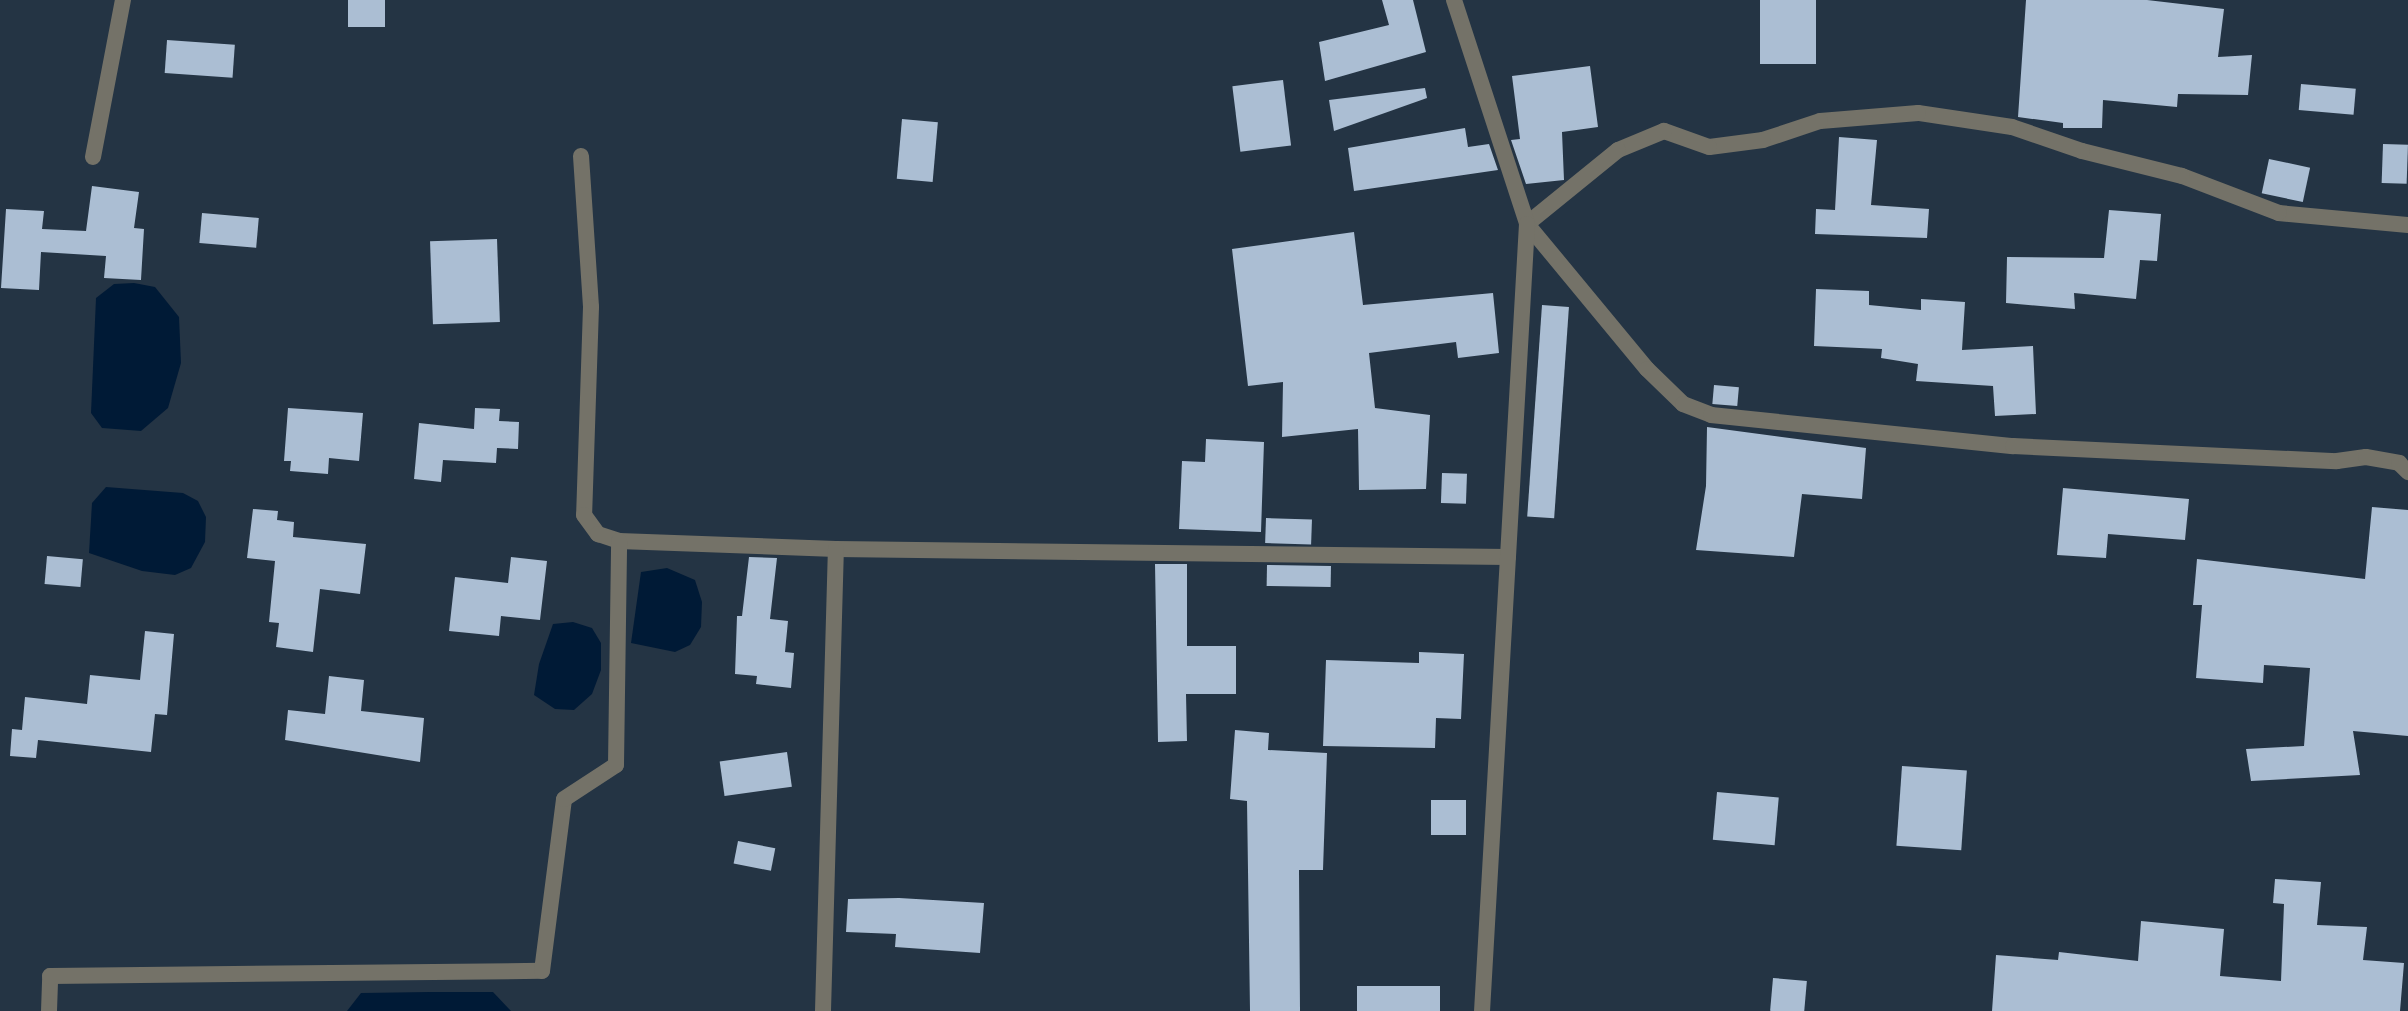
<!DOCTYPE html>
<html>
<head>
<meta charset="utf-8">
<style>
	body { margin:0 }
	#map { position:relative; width:2408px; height:1011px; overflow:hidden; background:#243444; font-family:Georgia,serif }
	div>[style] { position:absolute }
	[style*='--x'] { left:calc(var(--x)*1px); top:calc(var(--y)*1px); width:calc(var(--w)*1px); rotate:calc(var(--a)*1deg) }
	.water>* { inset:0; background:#001a36 }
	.building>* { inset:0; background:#abbed3; transform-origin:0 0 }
	.minor>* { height:16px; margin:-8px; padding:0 8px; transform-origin:8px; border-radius:8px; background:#747268 }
	.tertiary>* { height:16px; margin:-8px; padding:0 8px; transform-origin:8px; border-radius:8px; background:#747268 }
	span { translate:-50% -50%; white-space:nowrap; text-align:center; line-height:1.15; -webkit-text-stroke:8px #141b22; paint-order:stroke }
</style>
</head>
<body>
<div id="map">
	<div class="water">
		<i style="clip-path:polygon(134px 283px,155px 287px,179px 317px,181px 363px,168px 408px,141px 431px,102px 428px,91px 413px,96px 298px,114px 284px)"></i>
		<i style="clip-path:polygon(106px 487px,183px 493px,198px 501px,206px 517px,205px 542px,191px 568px,175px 575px,142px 571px,89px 553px,92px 503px)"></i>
		<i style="clip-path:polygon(667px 568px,695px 580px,702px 602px,701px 627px,690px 645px,675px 652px,631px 643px,641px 572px)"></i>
		<i style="clip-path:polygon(573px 622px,592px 628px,601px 643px,601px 670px,592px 694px,574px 710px,555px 709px,534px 695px,539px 664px,553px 624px)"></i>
		<i style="clip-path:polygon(429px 992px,493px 992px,511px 1011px,347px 1011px,361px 993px)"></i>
	</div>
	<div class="building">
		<i style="left:348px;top:0;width:37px;height:27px"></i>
		<i style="clip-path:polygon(1382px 0,1413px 0,1426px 52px,1325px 81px,1319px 42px,1389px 25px)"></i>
		<i style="left:1760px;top:0;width:56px;height:64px"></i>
		<i style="clip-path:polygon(2026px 0,2147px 0,2224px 9px,2218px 57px,2252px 55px,2248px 95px,2178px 94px,2177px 107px,2103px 100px,2102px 128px,2063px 128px,2063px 123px,2018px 117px)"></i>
		<i style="left:167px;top:40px;width:68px;height:33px;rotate:4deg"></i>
		<i style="clip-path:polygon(1590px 66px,1598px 127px,1562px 132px,1564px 180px,1526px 184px,1511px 140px,1520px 139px,1512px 76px)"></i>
		<i style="left:1283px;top:80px;width:66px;height:51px;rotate:83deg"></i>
		<i style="left:2301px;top:84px;width:55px;height:26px;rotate:5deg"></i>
		<i style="clip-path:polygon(1425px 88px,1427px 98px,1334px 131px,1329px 100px)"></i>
		<i style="left:902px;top:119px;width:36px;height:60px;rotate:5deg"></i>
		<i style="clip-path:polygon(1465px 128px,1468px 147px,1489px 144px,1498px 170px,1354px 191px,1348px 148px)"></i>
		<i style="clip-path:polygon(1839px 137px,1877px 140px,1871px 205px,1929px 209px,1927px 238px,1815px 234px,1816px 209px,1835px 210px)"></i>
		<i style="left:2383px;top:144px;width:25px;height:39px;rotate:2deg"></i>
		<i style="left:2269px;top:159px;width:42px;height:35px;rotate:12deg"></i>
		<i style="clip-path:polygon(92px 186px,139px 192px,134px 228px,144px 229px,141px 280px,104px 278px,106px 256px,41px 252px,39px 290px,1px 288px,6px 209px,44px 211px,42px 229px,86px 231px)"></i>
		<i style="clip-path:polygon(2109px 210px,2161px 214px,2157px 261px,2140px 260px,2136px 299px,2074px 293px,2075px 309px,2006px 303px,2007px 257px,2104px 258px)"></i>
		<i style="left:202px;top:213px;width:57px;height:30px;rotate:5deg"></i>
		<i style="clip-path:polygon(1354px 232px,1363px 305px,1493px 293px,1499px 353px,1458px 358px,1456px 342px,1369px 353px,1375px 408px,1430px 415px,1426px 489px,1359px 490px,1358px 429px,1282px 437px,1283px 382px,1248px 386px,1232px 249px)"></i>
		<i style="left:497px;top:239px;width:83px;height:67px;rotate:88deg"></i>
		<i style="clip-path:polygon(1816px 289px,1869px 291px,1869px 305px,1921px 310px,1921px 299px,1965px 302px,1962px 350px,2033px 346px,2036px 414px,1995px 416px,1993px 386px,1916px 381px,1918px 364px,1881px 358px,1882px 349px,1814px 346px)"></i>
		<i style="left:1542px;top:305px;width:27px;height:212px;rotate:4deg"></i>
		<i style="left:1714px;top:385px;width:25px;height:19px;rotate:5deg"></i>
		<i style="clip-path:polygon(288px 408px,363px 413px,359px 461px,329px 458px,328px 474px,290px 471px,291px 461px,284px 461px)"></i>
		<i style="clip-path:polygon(475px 408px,500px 409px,499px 421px,519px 422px,518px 449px,497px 448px,496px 463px,443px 460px,441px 482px,414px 479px,419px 423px,474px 429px)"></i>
		<i style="clip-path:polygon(1707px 427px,1866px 448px,1862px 499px,1802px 494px,1794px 557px,1696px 550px,1706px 486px)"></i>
		<i style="clip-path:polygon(1206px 439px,1264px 442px,1261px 532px,1179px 529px,1182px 461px,1205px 462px)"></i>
		<i style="left:1442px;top:473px;width:25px;height:30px;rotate:2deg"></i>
		<i style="clip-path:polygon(2063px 488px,2189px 499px,2185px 540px,2108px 534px,2106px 558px,2057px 555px)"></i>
		<i style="clip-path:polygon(2372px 507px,2408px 510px,2408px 736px,2353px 731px,2360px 775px,2251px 781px,2246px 749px,2304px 746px,2310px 668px,2264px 665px,2263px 683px,2196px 678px,2202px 605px,2193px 605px,2197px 559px,2365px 579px)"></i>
		<i style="clip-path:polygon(253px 509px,278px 511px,277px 520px,294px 522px,293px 537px,366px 544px,360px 594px,320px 589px,313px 652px,276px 647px,279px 623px,269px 622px,275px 561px,247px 558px)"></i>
		<i style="left:1266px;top:518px;width:46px;height:25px;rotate:2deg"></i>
		<i style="left:47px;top:556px;width:36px;height:28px;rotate:5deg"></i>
		<i style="clip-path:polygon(511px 557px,547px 561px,540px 620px,501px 616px,499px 636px,449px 631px,455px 577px,508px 583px)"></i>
		<i style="clip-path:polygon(749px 557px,777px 558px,770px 619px,788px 621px,785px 652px,794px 653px,791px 688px,756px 684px,757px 676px,735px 674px,737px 616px,742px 616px)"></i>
		<i style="clip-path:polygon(1155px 564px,1187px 564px,1187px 646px,1236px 646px,1236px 694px,1186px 694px,1187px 741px,1158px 742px)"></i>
		<i style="left:1267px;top:565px;width:64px;height:21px;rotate:1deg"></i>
		<i style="clip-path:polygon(145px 631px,174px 634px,167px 715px,155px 714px,151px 752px,38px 740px,36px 758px,10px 756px,12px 729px,22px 730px,25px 697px,87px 704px,90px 675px,140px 680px)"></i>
		<i style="clip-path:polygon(1419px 652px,1464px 654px,1461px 719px,1436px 718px,1435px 748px,1323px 746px,1326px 660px,1419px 663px)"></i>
		<i style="clip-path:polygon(329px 676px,364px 680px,361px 711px,424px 718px,420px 762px,285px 740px,288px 710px,325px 714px)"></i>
		<i style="clip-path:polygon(1235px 730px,1269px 733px,1268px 750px,1327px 753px,1323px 870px,1299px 870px,1300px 1011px,1250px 1011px,1247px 801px,1230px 799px)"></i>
		<i style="left:787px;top:752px;width:35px;height:68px;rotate:82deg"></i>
		<i style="left:1902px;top:766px;width:65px;height:80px;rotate:4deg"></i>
		<i style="left:1717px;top:792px;width:62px;height:48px;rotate:5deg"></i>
		<i style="left:1431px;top:800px;width:35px;height:35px"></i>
		<i style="left:738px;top:841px;width:38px;height:23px;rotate:11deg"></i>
		<i style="clip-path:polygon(2275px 879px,2321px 882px,2317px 925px,2367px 927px,2363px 960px,2404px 963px,2400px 1011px,1992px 1011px,1996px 955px,2058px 960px,2059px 952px,2138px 961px,2141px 921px,2224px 929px,2220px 976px,2281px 981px,2284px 904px,2273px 903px)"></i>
		<i style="clip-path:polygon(899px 898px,984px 903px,980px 953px,895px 947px,896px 934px,846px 932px,848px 899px)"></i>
		<i style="left:1773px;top:978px;width:34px;height:33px;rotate:5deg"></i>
		<i style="left:1357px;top:986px;width:83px;height:25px"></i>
	</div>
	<div class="minor">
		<i style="--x:581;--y:156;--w:151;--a:86.2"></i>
		<i style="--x:591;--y:307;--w:208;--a:91.9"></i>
		<i style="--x:584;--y:515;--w:24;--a:54"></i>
		<i style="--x:598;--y:534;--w:22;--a:18"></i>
		<i style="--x:619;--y:541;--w:217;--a:2.1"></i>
		<i style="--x:836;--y:549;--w:672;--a:0.68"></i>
		<i style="--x:93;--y:157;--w:160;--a:-79.2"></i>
		<i style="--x:2408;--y:225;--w:130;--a:-174.7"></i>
		<i style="--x:2279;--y:213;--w:104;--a:-159.1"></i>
		<i style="--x:2182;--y:176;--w:103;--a:-166"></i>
		<i style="--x:2082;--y:151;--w:74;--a:-161.1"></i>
		<i style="--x:2012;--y:127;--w:95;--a:-171.5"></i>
		<i style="--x:1918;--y:113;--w:98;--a:175.3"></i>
		<i style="--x:1820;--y:121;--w:60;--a:161.6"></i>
		<i style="--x:1763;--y:140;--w:54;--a:172.6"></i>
		<i style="--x:1709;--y:147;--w:48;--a:-160.4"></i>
		<i style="--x:1664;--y:131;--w:50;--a:157.6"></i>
		<i style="--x:1618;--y:150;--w:117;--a:140.9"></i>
		<i style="--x:1527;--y:224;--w:188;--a:50.4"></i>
		<i style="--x:1647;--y:369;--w:50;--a:44.2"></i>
		<i style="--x:1683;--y:404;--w:30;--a:21"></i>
		<i style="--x:1711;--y:415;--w:304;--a:5.9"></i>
		<i style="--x:2013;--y:446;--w:324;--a:2.7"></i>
		<i style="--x:2337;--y:461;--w:29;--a:-8"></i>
		<i style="--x:2366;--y:457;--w:34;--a:10"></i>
		<i style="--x:2399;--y:463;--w:13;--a:45"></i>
		<i style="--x:49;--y:1011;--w:35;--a:-88"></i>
		<i style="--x:50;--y:976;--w:492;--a:-0.6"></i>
		<i style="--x:542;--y:971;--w:173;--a:-82.7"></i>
		<i style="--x:564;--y:799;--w:62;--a:-33.2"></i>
		<i style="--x:616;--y:765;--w:224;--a:-89.2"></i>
		<i style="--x:823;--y:1011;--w:462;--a:-88.4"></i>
	</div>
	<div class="tertiary">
		<i style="--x:1454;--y:0;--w:236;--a:71.9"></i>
		<i style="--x:1527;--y:224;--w:788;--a:93.27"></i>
	</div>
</div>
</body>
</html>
